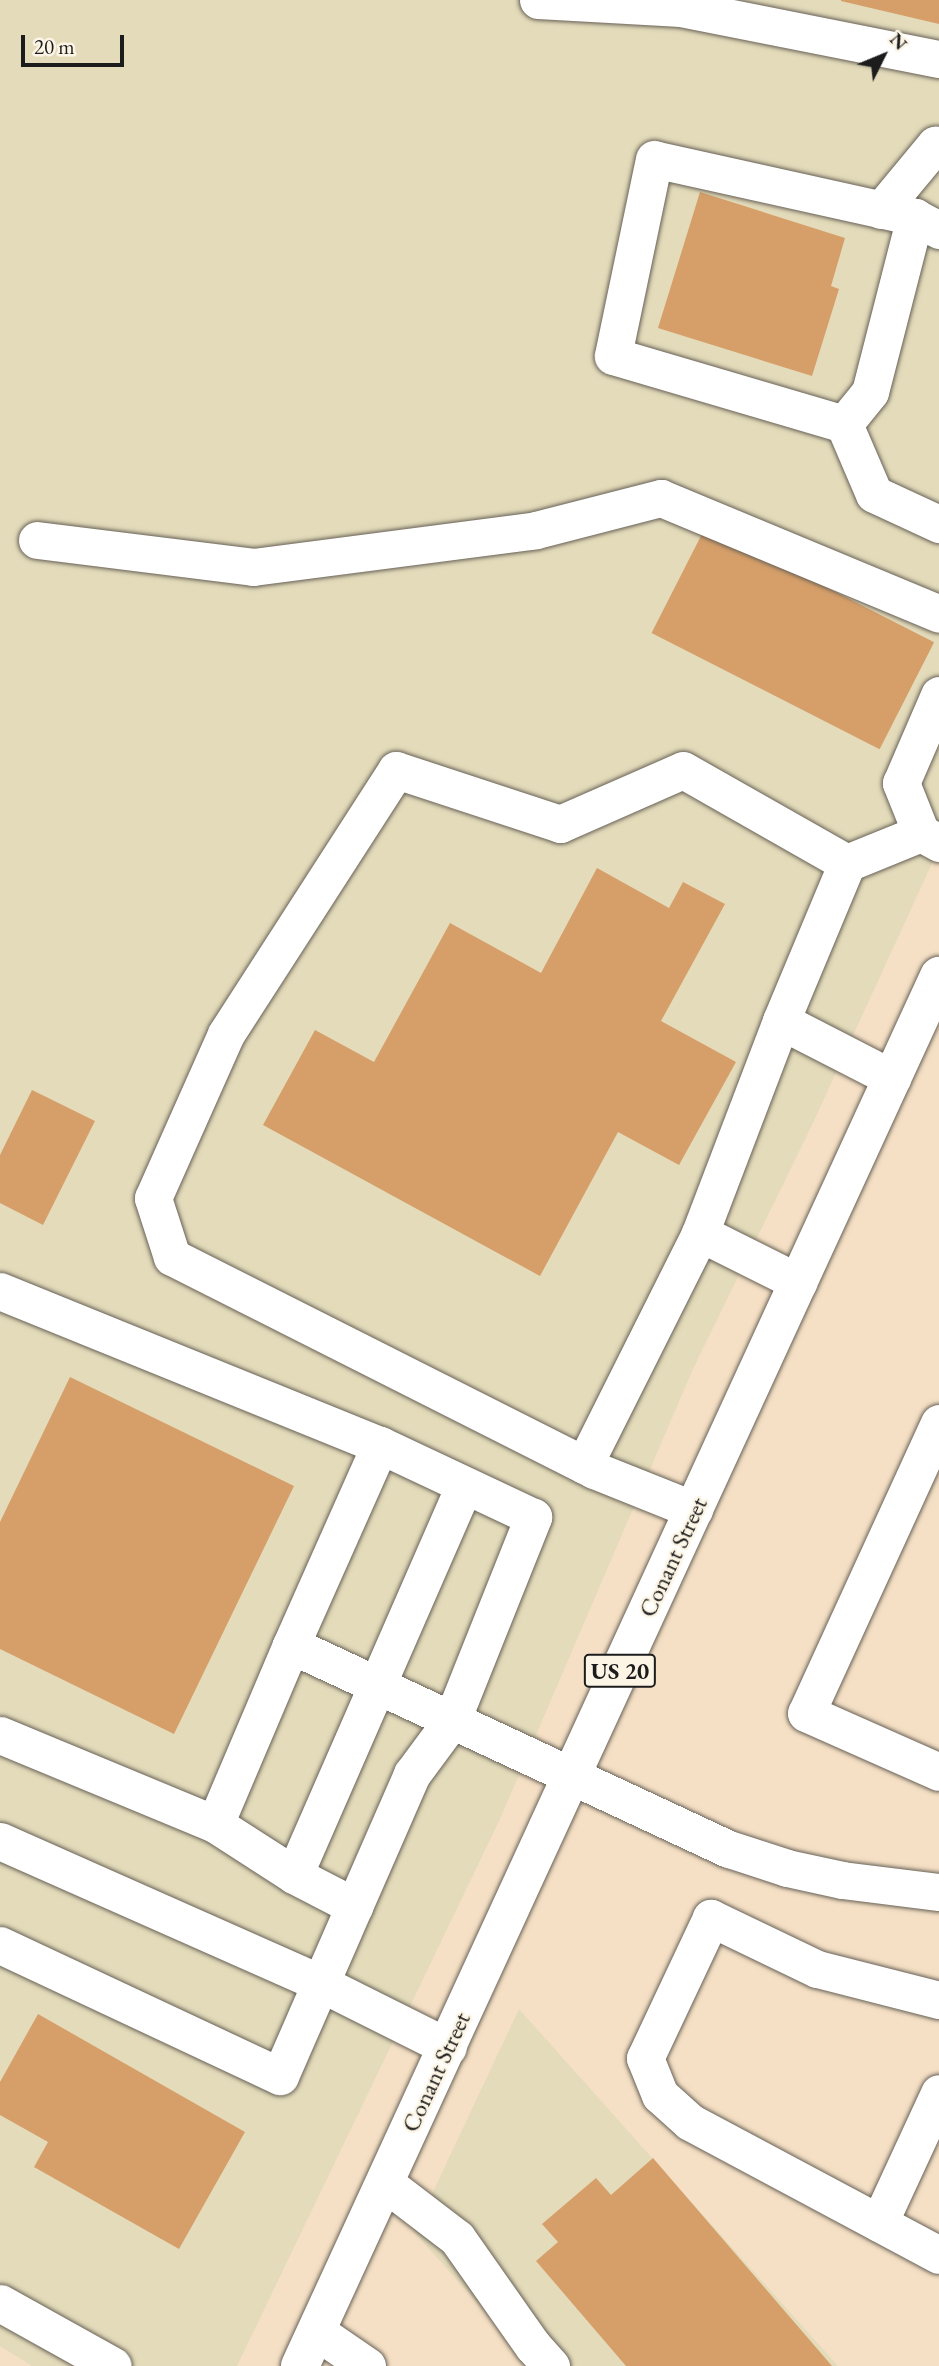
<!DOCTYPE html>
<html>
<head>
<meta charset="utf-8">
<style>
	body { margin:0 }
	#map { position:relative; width:939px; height:2366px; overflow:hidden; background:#f5e0c5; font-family:"EB Garamond",serif }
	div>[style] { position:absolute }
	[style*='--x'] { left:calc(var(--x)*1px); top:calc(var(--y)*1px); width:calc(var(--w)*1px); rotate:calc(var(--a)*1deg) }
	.built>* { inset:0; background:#e3dbba }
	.building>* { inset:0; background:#d69f6a; transform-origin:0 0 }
	.roads { filter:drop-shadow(0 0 2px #686157) drop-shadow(0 0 2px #686157) }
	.minor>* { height:37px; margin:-18.5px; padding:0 18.5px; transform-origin:18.5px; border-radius:18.5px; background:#fff }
	.major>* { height:38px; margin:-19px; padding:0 19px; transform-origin:19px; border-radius:19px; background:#fff }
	span { translate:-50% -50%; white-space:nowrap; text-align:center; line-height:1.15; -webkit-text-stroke:5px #fcf5e5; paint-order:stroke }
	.shield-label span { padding:2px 5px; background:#fcf5e5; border:2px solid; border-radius:5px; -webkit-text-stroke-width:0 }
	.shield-label { font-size:23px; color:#1c1c1c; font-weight:700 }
	.street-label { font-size:24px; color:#1c1c1c }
	.north { position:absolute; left:848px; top:21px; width:70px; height:70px; -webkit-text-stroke:5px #fcf5e5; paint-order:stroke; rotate:47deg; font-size:19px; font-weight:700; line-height:28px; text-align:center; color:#1c1c1c }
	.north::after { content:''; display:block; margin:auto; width:24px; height:32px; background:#1c1c1c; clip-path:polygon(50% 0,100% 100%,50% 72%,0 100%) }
	.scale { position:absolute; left:21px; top:35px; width:103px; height:32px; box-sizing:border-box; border:4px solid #1c1c1c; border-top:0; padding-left:9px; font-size:21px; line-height:24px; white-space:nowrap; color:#1c1c1c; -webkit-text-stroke:5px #fcf5e5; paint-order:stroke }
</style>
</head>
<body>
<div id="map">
	<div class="built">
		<i style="clip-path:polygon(0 0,939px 0,939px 848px,812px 1125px,693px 1369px,500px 1819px,237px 2366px,32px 2366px,0 2346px)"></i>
		<i style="clip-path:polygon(519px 2009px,838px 2366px,534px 2366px,414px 2232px)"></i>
	</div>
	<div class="building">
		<i style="clip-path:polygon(841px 0,939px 0,939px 24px,841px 1px)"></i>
		<i style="clip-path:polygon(700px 192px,845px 238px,831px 286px,839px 289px,812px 376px,658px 328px)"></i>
		<i style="left:706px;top:526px;width:256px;height:120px;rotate:27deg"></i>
		<i style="clip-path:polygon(597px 868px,669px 908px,683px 882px,725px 904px,661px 1021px,736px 1062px,679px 1165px,618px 1132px,540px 1276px,263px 1125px,315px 1030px,374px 1062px,450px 923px,541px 973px)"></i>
		<i style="clip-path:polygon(32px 1090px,95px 1121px,43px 1225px,0 1203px,0 1155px)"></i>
		<i style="clip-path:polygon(70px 1377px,294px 1486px,174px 1734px,0 1649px,0 1522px)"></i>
		<i style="clip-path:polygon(38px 2014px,245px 2132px,179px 2249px,34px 2167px,48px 2142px,0 2115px,0 2082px)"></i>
		<i style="clip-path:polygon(653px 2158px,832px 2366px,626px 2366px,536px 2261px,558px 2242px,542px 2224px,596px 2178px,611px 2195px)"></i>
	</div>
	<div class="roads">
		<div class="minor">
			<i style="--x:538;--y:0;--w:143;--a:3.2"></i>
			<i style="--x:681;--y:8;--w:263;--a:11.2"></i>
			<i style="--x:881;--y:210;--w:85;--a:-50.3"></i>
			<i style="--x:935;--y:145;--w:4;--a:0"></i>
			<i style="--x:939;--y:230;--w:27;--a:-152"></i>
			<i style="--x:915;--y:217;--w:267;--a:-167.5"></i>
			<i style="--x:654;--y:159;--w:201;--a:101.8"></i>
			<i style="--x:613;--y:356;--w:241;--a:16.4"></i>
			<i style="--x:844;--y:424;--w:76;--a:66.8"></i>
			<i style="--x:874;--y:494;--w:72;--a:24.8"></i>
			<i style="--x:844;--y:424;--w:41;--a:-50.9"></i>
			<i style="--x:870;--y:392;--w:181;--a:-75.6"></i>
			<i style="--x:37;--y:540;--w:218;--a:7.1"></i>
			<i style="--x:253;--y:567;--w:285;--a:-7.4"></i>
			<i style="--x:536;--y:530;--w:129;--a:-14.4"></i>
			<i style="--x:661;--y:498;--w:301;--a:22.6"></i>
			<i style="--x:921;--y:833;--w:54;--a:-111.8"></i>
			<i style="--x:901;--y:783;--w:96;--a:-66.6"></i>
			<i style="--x:847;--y:863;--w:80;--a:-22.1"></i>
			<i style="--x:921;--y:833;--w:21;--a:29"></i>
			<i style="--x:700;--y:1233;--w:227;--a:-69.1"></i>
			<i style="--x:0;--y:1291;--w:410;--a:22.1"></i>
			<i style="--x:380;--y:1445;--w:219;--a:114"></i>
			<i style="--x:291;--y:1645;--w:483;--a:25"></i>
			<i style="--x:729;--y:1849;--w:61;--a:18.1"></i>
			<i style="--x:787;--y:1868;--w:56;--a:12.3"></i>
			<i style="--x:842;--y:1880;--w:98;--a:7.1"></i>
			<i style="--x:939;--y:1423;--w:319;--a:114.6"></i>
			<i style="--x:806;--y:1713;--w:145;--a:23.9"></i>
			<i style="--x:584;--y:1465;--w:259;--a:-63.4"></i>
			<i style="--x:700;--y:1233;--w:110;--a:26.6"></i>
			<i style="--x:694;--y:1510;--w:108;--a:-158.2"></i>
			<i style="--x:594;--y:1470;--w:473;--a:-153.2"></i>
			<i style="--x:172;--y:1257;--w:62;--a:-107.9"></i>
			<i style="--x:153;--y:1198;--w:180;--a:-66"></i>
			<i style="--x:226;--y:1034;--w:314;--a:-57.2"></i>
			<i style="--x:396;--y:770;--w:173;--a:18.2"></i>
			<i style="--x:560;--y:824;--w:134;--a:-23.7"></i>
			<i style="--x:683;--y:770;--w:189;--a:29.6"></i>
			<i style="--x:847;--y:863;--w:171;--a:112.7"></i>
			<i style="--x:781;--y:1021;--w:125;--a:27.2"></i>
			<i style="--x:0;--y:1735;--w:233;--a:22.5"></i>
			<i style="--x:215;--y:1824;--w:194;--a:-67"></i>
			<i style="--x:215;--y:1824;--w:94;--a:32.8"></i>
			<i style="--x:294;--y:1875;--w:425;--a:-66.4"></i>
			<i style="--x:0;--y:1841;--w:350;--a:23.9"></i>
			<i style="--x:320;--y:1983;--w:143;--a:26.6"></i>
			<i style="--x:294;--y:1875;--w:68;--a:27.3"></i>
			<i style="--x:0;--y:1945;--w:309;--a:25.1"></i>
			<i style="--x:280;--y:2076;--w:330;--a:-66.4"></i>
			<i style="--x:412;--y:1774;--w:67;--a:-53.5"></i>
			<i style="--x:452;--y:1720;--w:219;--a:-68.2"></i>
			<i style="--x:533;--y:1517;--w:169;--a:-154.8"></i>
			<i style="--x:939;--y:2000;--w:126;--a:-165.7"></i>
			<i style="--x:817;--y:1969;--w:118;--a:-154.3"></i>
			<i style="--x:711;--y:1918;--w:155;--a:115.2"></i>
			<i style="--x:645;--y:2058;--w:40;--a:68"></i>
			<i style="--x:660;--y:2095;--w:40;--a:42"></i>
			<i style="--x:690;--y:2122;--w:282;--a:28.1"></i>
			<i style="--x:385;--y:2183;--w:91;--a:37.4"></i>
			<i style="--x:457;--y:2238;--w:132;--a:54.9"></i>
			<i style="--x:533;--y:2346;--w:27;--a:48"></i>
			<i style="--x:879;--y:2223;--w:143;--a:-65.2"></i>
			<i style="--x:0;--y:2303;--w:129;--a:29.1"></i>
			<i style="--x:316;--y:2331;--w:62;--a:34.5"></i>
		</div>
		<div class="major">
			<i style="--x:300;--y:2366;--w:1530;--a:-65.31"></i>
		</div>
	</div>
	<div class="shield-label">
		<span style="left:620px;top:1671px">US 20</span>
	</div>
	<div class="street-label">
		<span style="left:673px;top:1557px;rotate:-65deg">Conant Street</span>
		<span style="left:436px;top:2072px;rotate:-65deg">Conant Street</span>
	</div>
	<div class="north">N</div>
	<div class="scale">20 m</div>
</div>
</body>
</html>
